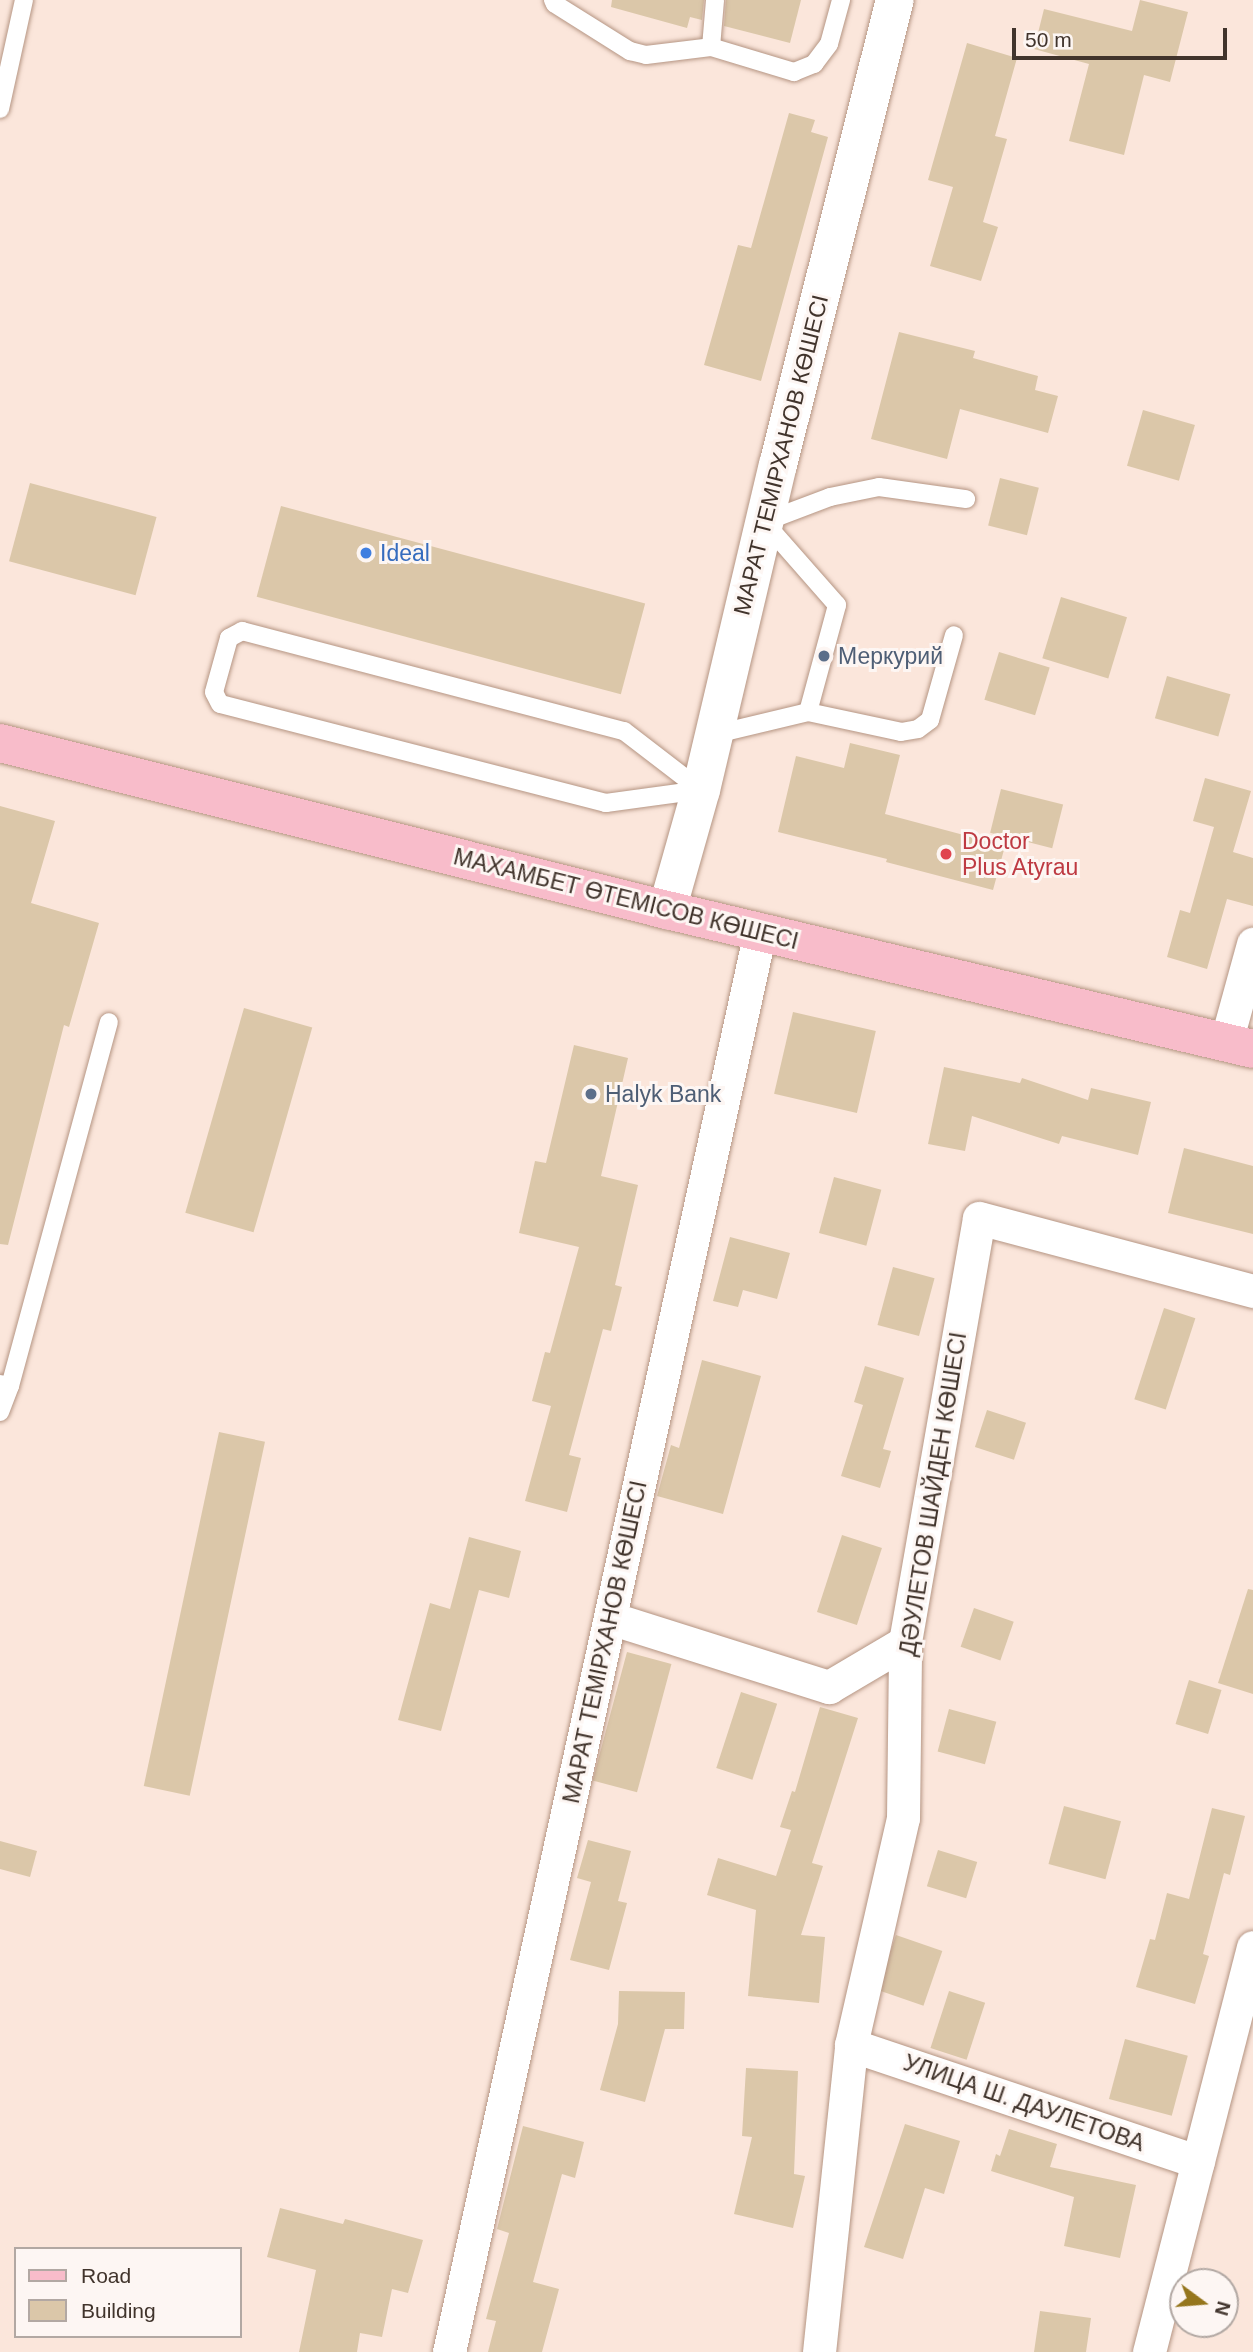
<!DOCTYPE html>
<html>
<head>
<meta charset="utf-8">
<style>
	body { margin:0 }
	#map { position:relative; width:1253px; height:2352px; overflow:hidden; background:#fbe6db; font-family:Arial,sans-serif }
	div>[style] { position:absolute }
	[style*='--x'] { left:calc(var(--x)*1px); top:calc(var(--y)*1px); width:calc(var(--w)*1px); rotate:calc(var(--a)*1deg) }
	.building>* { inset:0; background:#dbc7a9; transform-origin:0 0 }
	.roads { filter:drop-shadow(0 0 2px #b59583) drop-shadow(0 0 2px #b59583) }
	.service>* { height:18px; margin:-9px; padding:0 9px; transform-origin:9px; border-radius:9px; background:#fff }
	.minor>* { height:33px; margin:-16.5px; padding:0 16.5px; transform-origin:16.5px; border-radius:16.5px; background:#fff }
	.tertiary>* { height:38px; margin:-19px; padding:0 19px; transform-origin:19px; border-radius:19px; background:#fff }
	.primary>* { height:38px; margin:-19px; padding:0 19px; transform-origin:19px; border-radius:19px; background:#f8bcca }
	.dots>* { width:19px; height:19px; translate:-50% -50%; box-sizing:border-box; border:4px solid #fdf6f3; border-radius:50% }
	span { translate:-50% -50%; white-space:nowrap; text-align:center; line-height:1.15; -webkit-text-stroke:6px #fdf6f3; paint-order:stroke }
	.street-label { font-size:23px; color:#41342c }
	.shop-label { font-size:23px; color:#366cbe }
	.left { translate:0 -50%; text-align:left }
	.service-label { font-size:23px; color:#4e5e75 }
	.health-label { font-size:23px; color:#be3a42 }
	.legend { position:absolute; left:14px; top:2247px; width:228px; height:91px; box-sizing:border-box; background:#fdf6f3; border:2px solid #b2a8a3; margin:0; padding:9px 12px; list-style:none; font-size:21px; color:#41342c }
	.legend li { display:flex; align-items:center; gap:14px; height:35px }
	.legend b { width:35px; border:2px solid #b2a8a3 }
	.north { position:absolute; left:1169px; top:2268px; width:70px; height:70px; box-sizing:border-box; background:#fdf6f3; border:2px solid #b2a8a3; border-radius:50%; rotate:106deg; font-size:19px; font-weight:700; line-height:28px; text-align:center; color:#41342c }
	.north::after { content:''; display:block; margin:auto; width:24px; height:32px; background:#95761d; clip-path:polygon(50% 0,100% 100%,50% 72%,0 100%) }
	.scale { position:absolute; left:1012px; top:28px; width:215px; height:32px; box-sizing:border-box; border:4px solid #41342c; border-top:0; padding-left:9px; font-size:21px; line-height:24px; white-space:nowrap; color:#41342c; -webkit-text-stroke:5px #fdf6f3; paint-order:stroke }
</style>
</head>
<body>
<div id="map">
	<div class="building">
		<i style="clip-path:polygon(612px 0,704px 0,702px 20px,690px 17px,687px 28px,611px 7px)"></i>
		<i style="clip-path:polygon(726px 0,801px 0,790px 43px,724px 26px)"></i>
		<i style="clip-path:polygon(1140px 0,1188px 12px,1170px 82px,1144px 75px,1124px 155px,1069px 141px,1089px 64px,1034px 49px,1044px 9px,1132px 31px)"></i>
		<i style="clip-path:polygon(967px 43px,1017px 58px,995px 136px,1007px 139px,983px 222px,998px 227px,981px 281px,930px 266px,953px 187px,928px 180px)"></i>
		<i style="clip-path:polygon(789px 113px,815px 120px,811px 132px,828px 137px,761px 381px,704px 365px,738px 245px,751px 248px)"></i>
		<i style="clip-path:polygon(899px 332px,975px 351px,973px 358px,1038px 376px,1035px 390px,1058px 396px,1048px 433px,960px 409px,947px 459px,871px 439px)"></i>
		<i style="left:1143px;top:410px;width:54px;height:58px;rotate:16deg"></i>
		<i style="left:1000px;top:478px;width:40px;height:49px;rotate:14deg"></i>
		<i style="left:30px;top:483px;width:131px;height:81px;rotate:15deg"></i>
		<i style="left:281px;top:506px;width:377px;height:94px;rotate:15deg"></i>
		<i style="left:1061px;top:597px;width:69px;height:64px;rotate:17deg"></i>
		<i style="left:999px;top:652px;width:53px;height:50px;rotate:17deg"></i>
		<i style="left:1167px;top:676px;width:66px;height:44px;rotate:16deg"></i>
		<i style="clip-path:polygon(850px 743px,900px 755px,885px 814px,1005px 846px,993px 890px,886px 862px,887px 859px,778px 832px,796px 756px,844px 768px)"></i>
		<i style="clip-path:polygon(1205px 778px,1251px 791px,1233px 852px,1253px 858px,1253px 906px,1227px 899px,1207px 969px,1167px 957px,1180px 910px,1190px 913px,1214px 827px,1193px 821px)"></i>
		<i style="left:1001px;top:789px;width:64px;height:45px;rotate:14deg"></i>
		<i style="clip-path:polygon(0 806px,55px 821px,31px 903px,99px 923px,69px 1027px,64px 1025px,8px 1245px,0 1244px)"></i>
		<i style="left:244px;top:1008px;width:71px;height:213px;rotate:16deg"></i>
		<i style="left:793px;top:1012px;width:85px;height:84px;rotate:13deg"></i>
		<i style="clip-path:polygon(574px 1045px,628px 1058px,601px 1176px,638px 1185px,615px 1285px,622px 1287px,611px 1331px,603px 1329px,569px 1455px,581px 1458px,567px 1512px,525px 1501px,551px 1406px,532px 1401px,545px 1352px,550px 1353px,579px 1247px,519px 1233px,535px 1161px,546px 1163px)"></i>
		<i style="clip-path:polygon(944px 1067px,1020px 1083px,1022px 1078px,1088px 1100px,1091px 1088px,1151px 1102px,1138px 1155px,1062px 1136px,1059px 1144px,972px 1116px,965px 1151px,928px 1144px)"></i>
		<i style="clip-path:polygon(1184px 1148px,1253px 1166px,1253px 1234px,1168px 1213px)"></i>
		<i style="left:834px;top:1177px;width:49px;height:58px;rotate:15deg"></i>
		<i style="clip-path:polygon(730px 1237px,790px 1253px,777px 1299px,743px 1290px,738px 1307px,713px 1301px)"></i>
		<i style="left:893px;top:1267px;width:43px;height:60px;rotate:15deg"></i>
		<i style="left:1164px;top:1308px;width:33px;height:96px;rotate:18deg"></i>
		<i style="clip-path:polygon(702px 1360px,761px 1376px,723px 1514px,657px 1496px,671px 1445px,679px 1448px)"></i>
		<i style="clip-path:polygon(865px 1366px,904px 1378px,883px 1449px,891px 1451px,880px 1488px,841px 1476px,863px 1405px,854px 1402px)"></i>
		<i style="left:987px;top:1410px;width:41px;height:39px;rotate:18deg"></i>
		<i style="left:219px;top:1432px;width:47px;height:362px;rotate:12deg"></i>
		<i style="left:842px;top:1535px;width:42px;height:81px;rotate:18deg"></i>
		<i style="clip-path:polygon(469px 1537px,521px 1551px,509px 1598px,479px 1590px,441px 1731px,398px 1720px,430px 1603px,450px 1609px)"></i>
		<i style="clip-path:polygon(1248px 1589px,1253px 1590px,1253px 1694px,1218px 1683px)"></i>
		<i style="left:974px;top:1608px;width:42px;height:41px;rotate:19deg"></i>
		<i style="left:627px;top:1652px;width:46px;height:133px;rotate:15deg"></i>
		<i style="left:1189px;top:1680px;width:34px;height:46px;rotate:17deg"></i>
		<i style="left:741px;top:1692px;width:38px;height:80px;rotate:18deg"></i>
		<i style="clip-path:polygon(820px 1707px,858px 1718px,812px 1863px,823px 1866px,801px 1935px,825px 1937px,819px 2003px,748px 1996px,756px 1910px,707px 1895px,718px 1858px,776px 1876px,791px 1830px,780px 1827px,792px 1791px,795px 1792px)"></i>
		<i style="left:949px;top:1709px;width:49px;height:44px;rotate:15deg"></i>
		<i style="left:1064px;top:1806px;width:59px;height:60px;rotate:15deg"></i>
		<i style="clip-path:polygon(1212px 1808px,1245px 1816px,1230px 1875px,1224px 1873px,1203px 1954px,1209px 1956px,1195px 2004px,1136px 1987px,1150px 1939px,1155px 1940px,1167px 1893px,1189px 1899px)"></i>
		<i style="clip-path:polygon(588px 1840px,631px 1851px,618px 1901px,627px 1903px,609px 1970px,570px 1960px,591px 1882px,577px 1878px)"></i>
		<i style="clip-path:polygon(0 1841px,37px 1851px,30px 1877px,0 1869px)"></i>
		<i style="left:938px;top:1850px;width:41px;height:38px;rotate:17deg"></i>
		<i style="left:896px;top:1935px;width:49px;height:58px;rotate:19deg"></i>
		<i style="clip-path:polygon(619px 1991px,685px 1992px,684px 2029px,665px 2029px,645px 2102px,600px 2090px,618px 2024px)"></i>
		<i style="left:949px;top:1991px;width:38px;height:60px;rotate:18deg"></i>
		<i style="left:1125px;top:2039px;width:65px;height:62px;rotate:15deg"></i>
		<i style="clip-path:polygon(746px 2068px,798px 2071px,794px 2174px,805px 2176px,793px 2228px,734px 2214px,752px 2137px,742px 2136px)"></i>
		<i style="clip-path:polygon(905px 2124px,960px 2141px,944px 2194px,925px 2188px,903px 2259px,864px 2247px)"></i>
		<i style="clip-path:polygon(523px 2126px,584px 2142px,575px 2178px,562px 2174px,533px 2282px,559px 2289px,542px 2352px,488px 2352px,496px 2321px,486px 2319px,509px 2233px,497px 2229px)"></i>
		<i style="clip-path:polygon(1009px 2129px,1057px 2144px,1050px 2167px,1136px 2185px,1120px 2258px,1064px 2246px,1074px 2197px,991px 2171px,996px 2154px,1000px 2156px)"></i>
		<i style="clip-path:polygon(280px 2208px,343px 2224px,345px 2219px,423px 2240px,408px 2293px,392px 2289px,382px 2337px,360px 2333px,357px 2352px,299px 2352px,316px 2270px,267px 2257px)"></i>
		<i style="clip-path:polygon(1040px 2311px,1091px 2318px,1086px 2352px,1034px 2352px)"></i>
	</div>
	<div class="roads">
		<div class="service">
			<i style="--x:553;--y:0;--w:4;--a:63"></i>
			<i style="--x:555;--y:4;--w:89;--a:32.1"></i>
			<i style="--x:630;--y:51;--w:16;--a:14"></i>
			<i style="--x:646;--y:55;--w:65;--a:-7"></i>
			<i style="--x:711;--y:47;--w:87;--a:16.8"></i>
			<i style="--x:794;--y:72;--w:22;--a:-22"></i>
			<i style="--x:814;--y:64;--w:25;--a:-53"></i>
			<i style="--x:829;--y:44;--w:46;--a:-74.7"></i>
			<i style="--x:711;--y:47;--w:47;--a:-85.1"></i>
			<i style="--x:0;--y:109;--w:112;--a:-77.6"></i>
			<i style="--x:242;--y:631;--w:395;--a:14.7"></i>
			<i style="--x:624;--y:731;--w:97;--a:37.5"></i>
			<i style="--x:701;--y:790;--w:96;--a:172.2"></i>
			<i style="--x:606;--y:803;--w:398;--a:-165.6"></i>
			<i style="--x:220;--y:704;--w:13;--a:-117"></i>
			<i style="--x:214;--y:692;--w:56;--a:-74.5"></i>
			<i style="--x:229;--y:638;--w:15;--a:-28"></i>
			<i style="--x:808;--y:712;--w:95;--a:12.1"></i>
			<i style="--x:901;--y:732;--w:17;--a:-10"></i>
			<i style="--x:918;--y:729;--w:15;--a:-37"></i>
			<i style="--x:930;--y:720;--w:88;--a:-74.2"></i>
			<i style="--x:712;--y:735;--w:99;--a:-13.5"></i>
			<i style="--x:808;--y:712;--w:111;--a:-74.8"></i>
			<i style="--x:837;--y:605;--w:111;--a:-131.3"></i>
			<i style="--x:764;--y:522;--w:71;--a:-20.7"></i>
			<i style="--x:830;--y:497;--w:50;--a:-11.5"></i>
			<i style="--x:879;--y:487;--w:88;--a:7.9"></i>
			<i style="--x:0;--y:1384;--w:10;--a:11"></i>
			<i style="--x:10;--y:1386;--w:377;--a:-74.8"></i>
			<i style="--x:0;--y:1412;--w:28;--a:-69"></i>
		</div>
		<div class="minor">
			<i style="--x:1226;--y:1042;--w:102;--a:-74.6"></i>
			<i style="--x:610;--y:1618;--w:230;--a:17.5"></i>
			<i style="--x:829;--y:1687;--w:88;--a:-30.6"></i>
			<i style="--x:851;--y:2045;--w:366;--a:18.6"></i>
			<i style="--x:449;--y:2352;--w:1454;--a:-77.65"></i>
			<i style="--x:819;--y:2352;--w:309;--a:-84"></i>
			<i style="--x:851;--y:2045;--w:233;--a:-77.1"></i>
			<i style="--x:903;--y:1818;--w:176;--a:-89.3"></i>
			<i style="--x:905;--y:1642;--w:430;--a:-80.1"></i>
			<i style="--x:979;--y:1218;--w:284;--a:14.9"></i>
			<i style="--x:1149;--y:2352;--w:418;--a:-75.6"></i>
		</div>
		<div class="tertiary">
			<i style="--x:667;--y:910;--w:125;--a:-74.2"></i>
			<i style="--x:701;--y:790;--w:334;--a:-76.7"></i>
			<i style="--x:778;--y:465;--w:479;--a:-75.9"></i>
		</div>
		<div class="primary">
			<i style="--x:0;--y:743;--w:688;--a:14.06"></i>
			<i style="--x:667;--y:910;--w:602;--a:13.34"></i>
		</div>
	</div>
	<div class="dots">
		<i style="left:366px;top:553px;background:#3f7fe0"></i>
		<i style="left:824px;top:656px;background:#5c6f8a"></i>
		<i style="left:946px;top:854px;background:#e0444e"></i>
		<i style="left:591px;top:1094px;background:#5c6f8a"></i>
	</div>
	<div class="street-label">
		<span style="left:781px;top:455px;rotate:-76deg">МАРАТ ТЕМІРХАНОВ КӨШЕСІ</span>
		<span style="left:626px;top:899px;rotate:14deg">МАХАМБЕТ ӨТЕМІСОВ КӨШЕСІ</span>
		<span style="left:933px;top:1494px;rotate:-81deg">ДӘУЛЕТОВ ШАЙДЕН КӨШЕСІ</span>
		<span style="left:605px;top:1642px;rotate:-78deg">МАРАТ ТЕМІРХАНОВ КӨШЕСІ</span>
		<span style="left:1024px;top:2103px;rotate:19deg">УЛИЦА Ш. ДАУЛЕТОВА</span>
	</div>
	<div class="shop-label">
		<span class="left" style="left:380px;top:553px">Ideal</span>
	</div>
	<div class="service-label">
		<span class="left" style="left:838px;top:656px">Меркурий</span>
		<span class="left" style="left:605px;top:1094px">Halyk Bank</span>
	</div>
	<div class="health-label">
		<span class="left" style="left:962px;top:854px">Doctor<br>Plus Atyrau</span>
	</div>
	<ul class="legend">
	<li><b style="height:9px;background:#f8bcca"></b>Road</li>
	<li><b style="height:19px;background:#dbc7a9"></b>Building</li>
	</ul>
	<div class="north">N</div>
	<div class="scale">50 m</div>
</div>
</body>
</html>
